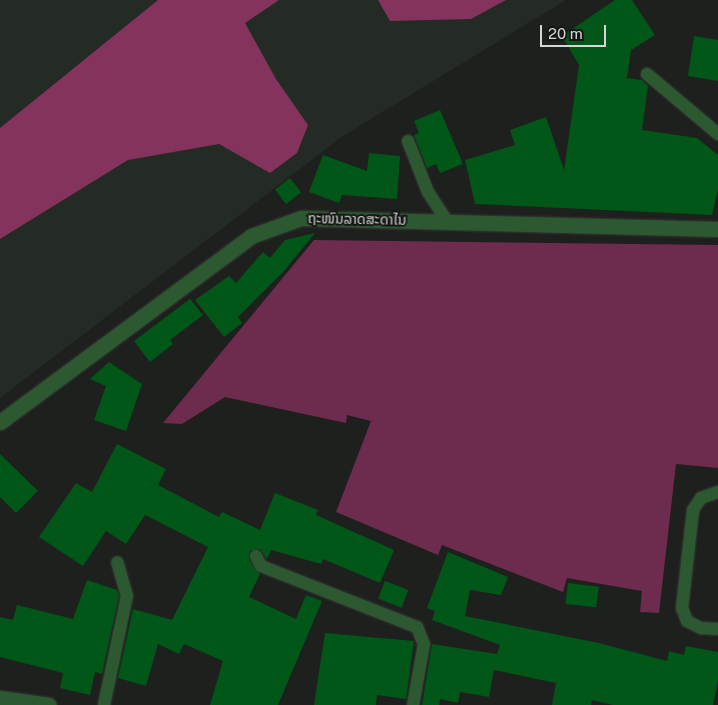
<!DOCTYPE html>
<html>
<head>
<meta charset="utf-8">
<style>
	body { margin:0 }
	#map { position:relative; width:718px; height:705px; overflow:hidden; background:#1d201d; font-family:"Public Sans","Noto Sans Lao",sans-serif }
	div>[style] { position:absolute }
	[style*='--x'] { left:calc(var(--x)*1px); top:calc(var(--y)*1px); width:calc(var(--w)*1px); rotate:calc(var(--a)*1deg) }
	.built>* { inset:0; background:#242b24 }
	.green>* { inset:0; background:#6d2b4d }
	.forest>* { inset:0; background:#84335d }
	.building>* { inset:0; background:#005718; transform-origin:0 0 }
	.roads { filter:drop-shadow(0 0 1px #373a37) drop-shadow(0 0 1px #373a37) }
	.lane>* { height:12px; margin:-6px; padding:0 6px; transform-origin:6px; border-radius:6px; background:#2d5931 }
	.street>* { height:15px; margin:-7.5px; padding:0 7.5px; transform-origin:7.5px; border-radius:7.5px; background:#2d5931 }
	span { translate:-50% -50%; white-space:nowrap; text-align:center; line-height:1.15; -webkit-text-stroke:4px #141714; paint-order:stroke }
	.street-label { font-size:14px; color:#d5d7d5 }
	.scale { position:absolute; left:540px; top:25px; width:66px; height:22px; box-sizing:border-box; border:2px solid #d5d7d5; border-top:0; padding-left:6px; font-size:15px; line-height:18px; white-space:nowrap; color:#d5d7d5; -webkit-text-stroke:4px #141714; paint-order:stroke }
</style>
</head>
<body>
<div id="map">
	<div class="built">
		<i style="clip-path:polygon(0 0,566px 0,343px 136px,0 398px)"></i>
	</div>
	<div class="green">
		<i style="clip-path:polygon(314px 240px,718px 245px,718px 468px,676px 464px,659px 613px,640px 612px,642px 591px,567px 578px,563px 592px,442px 545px,438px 555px,336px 512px,371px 421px,347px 415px,346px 423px,225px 397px,182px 424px,163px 423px)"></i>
	</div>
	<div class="forest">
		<i style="clip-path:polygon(158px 0,279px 0,245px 23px,276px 79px,308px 125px,297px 153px,270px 173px,219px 144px,128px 160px,0 239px,0 128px)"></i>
		<i style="clip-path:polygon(378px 0,506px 0,471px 19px,390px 21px)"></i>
	</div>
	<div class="building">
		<i style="clip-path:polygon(615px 0,632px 0,655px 35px,631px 50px,627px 78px,642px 80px,648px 86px,642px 130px,697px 138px,718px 155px,718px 189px,712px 215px,475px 204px,465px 160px,515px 145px,510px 130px,546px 117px,564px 170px,579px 65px,562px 36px)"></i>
		<i style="clip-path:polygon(694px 36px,718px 40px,718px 81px,688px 76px)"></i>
		<i style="clip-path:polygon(440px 110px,463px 164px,440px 173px,436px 164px,427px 168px,414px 135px,419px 133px,414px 121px)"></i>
		<i style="clip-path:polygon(369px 153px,400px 156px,397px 199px,342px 195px,339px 203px,309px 192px,323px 155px,367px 171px)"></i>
		<i style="left:290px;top:178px;width:18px;height:19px;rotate:52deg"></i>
		<i style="clip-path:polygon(315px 233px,284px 271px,238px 317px,242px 323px,224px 337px,195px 300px,229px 276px,236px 283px,263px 252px,270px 258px,285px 240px)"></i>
		<i style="clip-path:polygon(190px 299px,203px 315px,170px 340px,173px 344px,150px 362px,134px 341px)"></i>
		<i style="clip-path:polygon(109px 362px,142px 384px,126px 431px,94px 420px,106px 386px,90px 379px)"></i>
		<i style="clip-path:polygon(117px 444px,166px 469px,158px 485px,219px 517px,222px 512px,260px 530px,275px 493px,318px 510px,316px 515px,394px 550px,380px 583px,323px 559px,321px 564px,271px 550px,267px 559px,260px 549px,250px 551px,249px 560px,260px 574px,249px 597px,296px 619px,306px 595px,322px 601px,278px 705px,210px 705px,223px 661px,184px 644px,179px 654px,158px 644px,146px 686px,118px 678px,133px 609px,172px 620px,208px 547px,145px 515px,126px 544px,106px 531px,83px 566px,39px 537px,76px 483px,92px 492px)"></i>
		<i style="clip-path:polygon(0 454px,38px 491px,16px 513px,0 497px)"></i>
		<i style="clip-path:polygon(448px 552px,508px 577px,501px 595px,470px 590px,465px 616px,599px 643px,667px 661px,669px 651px,684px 655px,686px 646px,718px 652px,718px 681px,713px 705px,613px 705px,592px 700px,591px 705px,552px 705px,556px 683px,494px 670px,489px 697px,460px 692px,458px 703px,440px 699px,439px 705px,422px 705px,432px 644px,497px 654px,500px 645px,432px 620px,435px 611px,427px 608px)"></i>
		<i style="clip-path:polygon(87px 580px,117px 590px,119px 596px,102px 674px,95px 672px,90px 695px,60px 688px,63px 673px,0 657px,0 617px,13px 620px,17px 605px,73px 619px)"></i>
		<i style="left:385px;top:581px;width:25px;height:19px;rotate:21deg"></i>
		<i style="left:568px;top:583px;width:31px;height:21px;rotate:7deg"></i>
		<i style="clip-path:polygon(325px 633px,414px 641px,406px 699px,377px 695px,376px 705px,314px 705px)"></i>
	</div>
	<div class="roads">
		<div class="lane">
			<i style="--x:647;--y:74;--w:93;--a:40.2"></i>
			<i style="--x:408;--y:141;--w:55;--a:68.6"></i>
			<i style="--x:428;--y:192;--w:35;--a:57"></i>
			<i style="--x:718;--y:492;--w:18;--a:161"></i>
			<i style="--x:701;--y:498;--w:14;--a:124"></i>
			<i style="--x:693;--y:510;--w:99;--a:96.4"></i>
			<i style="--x:682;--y:608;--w:14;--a:69"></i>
			<i style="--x:687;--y:621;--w:16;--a:27"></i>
			<i style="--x:701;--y:628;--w:17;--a:3"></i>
			<i style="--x:256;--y:556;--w:11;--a:63"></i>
			<i style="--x:261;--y:566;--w:168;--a:21.4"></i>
			<i style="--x:417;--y:627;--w:18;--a:68"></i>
			<i style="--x:424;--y:644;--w:62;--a:100.2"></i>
			<i style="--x:104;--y:705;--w:111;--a:-78.1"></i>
			<i style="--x:127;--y:596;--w:35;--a:-106"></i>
		</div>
		<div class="street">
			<i style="--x:0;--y:422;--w:312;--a:-36.5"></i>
			<i style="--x:251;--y:236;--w:53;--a:-19.8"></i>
			<i style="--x:301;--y:218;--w:417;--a:1.5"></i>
			<i style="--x:0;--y:698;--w:49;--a:8.1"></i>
		</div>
	</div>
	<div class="street-label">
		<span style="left:357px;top:219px;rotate:1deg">ຖະໜົນລາດສະດາໄນ</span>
	</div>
	<div class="scale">20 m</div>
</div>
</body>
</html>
